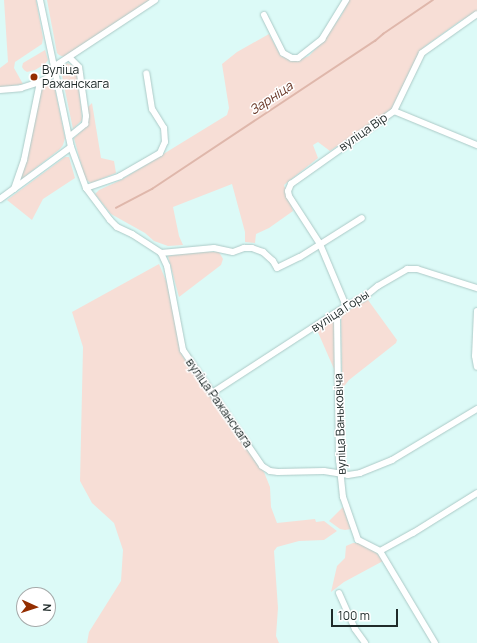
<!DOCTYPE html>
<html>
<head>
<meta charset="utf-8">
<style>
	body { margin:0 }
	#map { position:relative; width:477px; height:643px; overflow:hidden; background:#dcfaf7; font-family:Manrope,sans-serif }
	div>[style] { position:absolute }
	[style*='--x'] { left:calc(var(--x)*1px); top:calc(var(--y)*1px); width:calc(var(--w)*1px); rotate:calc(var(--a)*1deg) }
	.green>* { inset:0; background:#f7ded6 }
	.stream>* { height:1.5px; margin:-0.75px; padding:0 0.75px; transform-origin:0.75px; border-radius:0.75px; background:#dfb7ab }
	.roads { filter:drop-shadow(0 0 1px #accac7) drop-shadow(0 0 1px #accac7) }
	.minor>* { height:6px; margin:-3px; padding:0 3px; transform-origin:3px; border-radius:3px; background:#fff }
	.dots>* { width:11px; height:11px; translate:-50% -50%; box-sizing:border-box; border:2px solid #fff; border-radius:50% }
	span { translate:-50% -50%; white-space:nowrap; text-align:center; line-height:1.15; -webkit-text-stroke:3px #fff; paint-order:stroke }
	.poi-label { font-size:12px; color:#202b2a }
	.left { translate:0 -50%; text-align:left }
	.street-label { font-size:12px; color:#202b2a }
	.water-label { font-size:13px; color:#653221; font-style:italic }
	.north { position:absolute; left:16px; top:587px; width:40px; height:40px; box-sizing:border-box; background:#fff; border:1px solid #a6aaaa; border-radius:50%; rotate:93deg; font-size:11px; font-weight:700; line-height:16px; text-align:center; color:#202b2a }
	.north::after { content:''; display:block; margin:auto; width:14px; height:18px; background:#942e01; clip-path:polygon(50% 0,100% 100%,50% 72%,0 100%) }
	.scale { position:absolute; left:331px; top:609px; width:67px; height:18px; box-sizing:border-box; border:2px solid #202b2a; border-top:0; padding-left:5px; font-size:12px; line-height:14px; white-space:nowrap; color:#202b2a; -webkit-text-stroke:3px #fff; paint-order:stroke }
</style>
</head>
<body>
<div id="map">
	<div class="green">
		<i style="clip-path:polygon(4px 0,36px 0,43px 38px,42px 44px,15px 62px,14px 68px,23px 84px,0 88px,0 68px,8px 62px)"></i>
		<i style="clip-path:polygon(47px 0,150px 0,64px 57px,59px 55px,57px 53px)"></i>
		<i style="clip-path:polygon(349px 0,477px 0,477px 12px,460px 21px,424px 47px,416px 59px,391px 110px,330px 151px,318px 142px,313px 145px,318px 158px,284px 185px,293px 211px,269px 228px,256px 234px,255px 243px,245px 242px,245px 232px,232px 184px,173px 207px,179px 236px,183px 245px,168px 246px,154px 241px,145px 233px,111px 214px,95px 194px,99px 190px,121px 180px,227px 115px,229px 108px,222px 64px,237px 52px,269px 34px,281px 56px,296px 61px,309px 56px,321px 43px,341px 16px)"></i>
		<i style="clip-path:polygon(45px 50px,48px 60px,45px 64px,35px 70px,27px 72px,24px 70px,22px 67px,23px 63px)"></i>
		<i style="clip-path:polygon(67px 63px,76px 67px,81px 107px,82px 120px,73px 129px,61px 71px)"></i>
		<i style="clip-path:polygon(50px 81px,54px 84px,65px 138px,63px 145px,60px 149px,19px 181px,26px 163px,42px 87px)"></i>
		<i style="clip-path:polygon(92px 103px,101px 158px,114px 161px,116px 173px,91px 183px,85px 179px,74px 138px,87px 126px,87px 108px)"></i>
		<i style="clip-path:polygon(65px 157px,69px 157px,75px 178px,43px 199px,32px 220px,7px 200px)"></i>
		<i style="clip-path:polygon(201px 251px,219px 252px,223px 259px,221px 265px,179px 297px,168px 256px)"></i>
		<i style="clip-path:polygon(159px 264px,167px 283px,182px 355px,264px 472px,270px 487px,271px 507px,277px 523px,315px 519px,316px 522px,324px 521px,337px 531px,324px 540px,299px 541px,277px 547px,274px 551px,278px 608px,276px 636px,279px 643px,87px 643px,89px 632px,121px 581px,123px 550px,114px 523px,92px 503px,80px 481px,83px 347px,72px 312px)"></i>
		<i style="clip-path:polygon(368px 300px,397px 340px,396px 343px,349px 380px,342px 389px,341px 314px)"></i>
		<i style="clip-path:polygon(333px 320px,335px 321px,335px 387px,334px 369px,317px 330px)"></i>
		<i style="clip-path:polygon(343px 507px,351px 529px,345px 530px,340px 529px,329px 521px)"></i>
		<i style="clip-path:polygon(353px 543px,361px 543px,376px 552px,383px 561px,344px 582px,331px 592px,337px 566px,345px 558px,346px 546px)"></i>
	</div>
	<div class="stream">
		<i style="--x:116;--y:208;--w:41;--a:-27.8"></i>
		<i style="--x:152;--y:189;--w:268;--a:-33.6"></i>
		<i style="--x:375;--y:41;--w:11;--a:-41"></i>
		<i style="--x:383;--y:34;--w:60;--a:-34.2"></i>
	</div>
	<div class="roads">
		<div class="minor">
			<i style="--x:40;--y:0;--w:150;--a:78.1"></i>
			<i style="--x:71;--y:147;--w:44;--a:69.9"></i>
			<i style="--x:86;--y:188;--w:40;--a:53"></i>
			<i style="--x:110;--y:220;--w:10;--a:45"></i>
			<i style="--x:117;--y:227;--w:17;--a:25"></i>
			<i style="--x:132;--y:234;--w:35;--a:33"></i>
			<i style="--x:161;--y:253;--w:14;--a:65"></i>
			<i style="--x:167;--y:266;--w:86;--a:79.2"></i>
			<i style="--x:183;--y:350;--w:140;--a:55.7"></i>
			<i style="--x:262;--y:466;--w:9;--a:32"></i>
			<i style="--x:270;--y:471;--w:8;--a:7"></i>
			<i style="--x:278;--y:472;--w:46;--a:-1.2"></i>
			<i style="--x:324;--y:471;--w:24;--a:9"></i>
			<i style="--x:348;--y:475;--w:12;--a:-9"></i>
			<i style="--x:360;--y:473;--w:35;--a:-22"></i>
			<i style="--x:392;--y:460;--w:99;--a:-31"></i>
			<i style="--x:264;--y:15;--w:42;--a:63.4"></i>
			<i style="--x:283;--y:53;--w:10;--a:29"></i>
			<i style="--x:292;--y:58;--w:6;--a:0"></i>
			<i style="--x:298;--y:58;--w:31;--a:-38"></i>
			<i style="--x:322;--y:39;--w:46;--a:-58.4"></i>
			<i style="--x:0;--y:90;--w:21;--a:-5"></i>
			<i style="--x:21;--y:88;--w:20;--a:-18"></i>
			<i style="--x:40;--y:82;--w:10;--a:-29"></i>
			<i style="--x:49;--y:77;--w:13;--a:-61"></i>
			<i style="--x:55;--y:66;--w:120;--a:-33.4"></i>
			<i style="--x:394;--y:111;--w:90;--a:22.3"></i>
			<i style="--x:69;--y:137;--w:21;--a:-39"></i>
			<i style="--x:85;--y:124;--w:8;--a:-83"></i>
			<i style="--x:86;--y:116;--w:49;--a:-98.1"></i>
			<i style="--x:79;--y:67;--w:13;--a:-135"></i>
			<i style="--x:86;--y:188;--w:36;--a:-19"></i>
			<i style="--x:120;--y:176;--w:46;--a:-29.9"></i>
			<i style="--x:160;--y:153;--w:12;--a:-66"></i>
			<i style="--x:165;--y:142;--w:14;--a:-94"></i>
			<i style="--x:164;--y:128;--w:22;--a:-122"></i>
			<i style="--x:152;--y:109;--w:36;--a:-99"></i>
			<i style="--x:14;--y:189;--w:31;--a:-71"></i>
			<i style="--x:24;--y:160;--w:80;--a:-78.4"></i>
			<i style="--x:0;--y:199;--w:88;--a:-36.2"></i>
			<i style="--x:161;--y:253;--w:53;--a:-5.4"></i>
			<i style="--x:214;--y:248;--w:19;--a:12"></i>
			<i style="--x:233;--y:252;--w:12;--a:-20"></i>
			<i style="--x:244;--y:248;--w:8;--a:0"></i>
			<i style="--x:252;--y:248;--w:12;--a:20"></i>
			<i style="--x:263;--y:252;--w:13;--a:42"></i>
			<i style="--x:273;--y:261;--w:8;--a:60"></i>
			<i style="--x:277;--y:268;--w:25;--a:-26"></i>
			<i style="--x:300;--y:257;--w:73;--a:-32.2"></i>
			<i style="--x:477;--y:311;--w:45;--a:92.5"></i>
			<i style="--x:475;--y:356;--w:11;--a:80"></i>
			<i style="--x:212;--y:393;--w:160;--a:-33"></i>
			<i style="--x:346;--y:306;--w:19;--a:-25"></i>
			<i style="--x:363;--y:298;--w:19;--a:-39"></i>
			<i style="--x:378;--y:286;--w:34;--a:-30"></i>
			<i style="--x:407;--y:269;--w:10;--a:0"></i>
			<i style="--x:417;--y:269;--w:63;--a:17.6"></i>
			<i style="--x:380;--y:551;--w:38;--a:-29"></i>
			<i style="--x:413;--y:533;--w:75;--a:-32"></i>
			<i style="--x:339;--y:593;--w:39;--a:66"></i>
			<i style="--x:355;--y:629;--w:17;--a:54"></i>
			<i style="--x:435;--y:643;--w:107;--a:-120.9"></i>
			<i style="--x:380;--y:551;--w:25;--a:-153"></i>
			<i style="--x:358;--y:540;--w:46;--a:-109.2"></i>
			<i style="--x:343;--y:497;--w:36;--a:-96"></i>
			<i style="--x:339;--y:461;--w:146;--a:-90.8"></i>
			<i style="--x:337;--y:315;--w:13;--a:-45"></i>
			<i style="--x:346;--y:306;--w:67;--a:-112.8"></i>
			<i style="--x:320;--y:244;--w:57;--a:-122.9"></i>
			<i style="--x:289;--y:196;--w:5;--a:-101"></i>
			<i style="--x:288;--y:191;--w:8;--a:-67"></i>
			<i style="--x:291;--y:184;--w:126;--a:-35.3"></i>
			<i style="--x:394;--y:111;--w:64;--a:-64.2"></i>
			<i style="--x:422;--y:53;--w:67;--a:-35.3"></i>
		</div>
	</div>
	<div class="dots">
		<i style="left:34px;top:77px;background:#942e01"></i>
	</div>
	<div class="poi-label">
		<span class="left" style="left:42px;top:77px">Вуліца<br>Ражанскага</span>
	</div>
	<div class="street-label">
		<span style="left:363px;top:132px;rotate:-35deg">вуліца Вір</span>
		<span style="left:340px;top:311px;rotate:-33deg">вуліца Горы</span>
		<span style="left:219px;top:403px;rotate:55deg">вуліца Ражанскага</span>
		<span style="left:340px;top:424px;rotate:-92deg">вуліца Ваньковіча</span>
	</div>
	<div class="water-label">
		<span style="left:271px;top:98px;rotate:-34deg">Зарніца</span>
	</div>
	<div class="north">N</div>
	<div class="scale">100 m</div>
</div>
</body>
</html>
